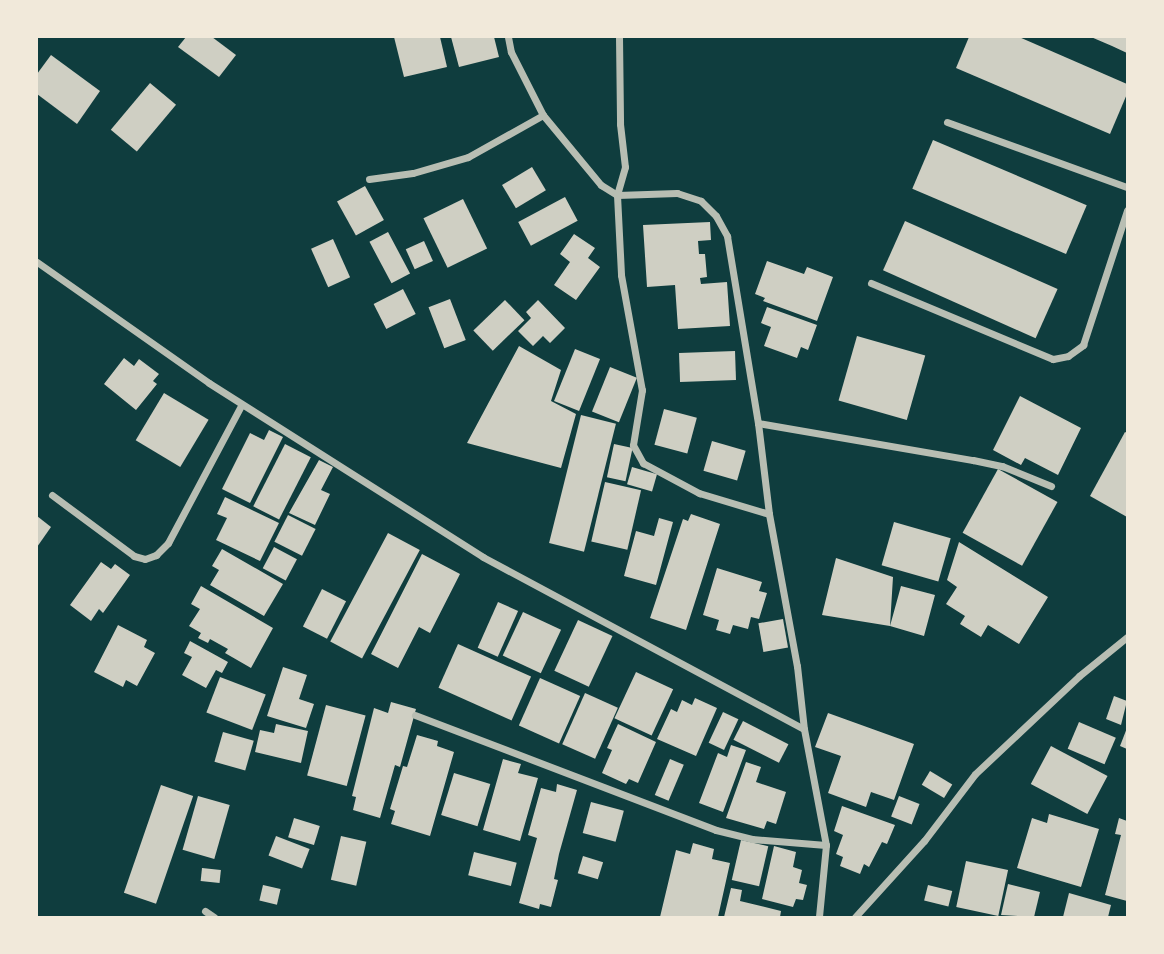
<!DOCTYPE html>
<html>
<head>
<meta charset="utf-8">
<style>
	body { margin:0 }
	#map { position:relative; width:1164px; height:954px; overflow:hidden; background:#0f3d3e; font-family:Merriweather,serif }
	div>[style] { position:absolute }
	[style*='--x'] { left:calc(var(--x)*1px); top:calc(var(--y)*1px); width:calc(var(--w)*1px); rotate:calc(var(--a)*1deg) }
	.building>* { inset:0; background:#cfcfc3; transform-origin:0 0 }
	.minor>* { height:7px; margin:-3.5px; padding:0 3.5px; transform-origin:3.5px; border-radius:3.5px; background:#b8beb3 }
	span { translate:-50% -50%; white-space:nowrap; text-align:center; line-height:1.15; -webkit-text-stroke:5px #f1e9da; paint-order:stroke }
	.frame { position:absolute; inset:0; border:38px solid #f1e9da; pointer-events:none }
</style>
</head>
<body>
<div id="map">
	<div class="building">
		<i style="clip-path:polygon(186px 37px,212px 37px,236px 55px,219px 77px,178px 47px)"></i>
		<i style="clip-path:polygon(394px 37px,440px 37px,447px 67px,404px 77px)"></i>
		<i style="clip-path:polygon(451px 37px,494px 37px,499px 57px,459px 67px)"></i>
		<i style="clip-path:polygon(969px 37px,1019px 37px,1127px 84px,1127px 94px,1110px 134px,956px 68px)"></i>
		<i style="clip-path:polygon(1091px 37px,1127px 37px,1127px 53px,1112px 46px)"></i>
		<i style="clip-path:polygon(51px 55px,100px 91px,77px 124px,37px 94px,37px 74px)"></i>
		<i style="left:150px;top:83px;width:34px;height:61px;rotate:40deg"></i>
		<i style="left:933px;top:140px;width:167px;height:53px;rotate:23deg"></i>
		<i style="left:532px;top:167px;width:27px;height:35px;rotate:59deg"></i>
		<i style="left:365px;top:186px;width:39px;height:32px;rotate:61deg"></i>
		<i style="left:565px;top:197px;width:27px;height:53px;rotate:62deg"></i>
		<i style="left:463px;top:199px;width:55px;height:44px;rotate:64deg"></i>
		<i style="left:905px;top:221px;width:167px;height:54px;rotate:24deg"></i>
		<i style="clip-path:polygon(710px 222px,711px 240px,698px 241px,699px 254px,705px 254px,707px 277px,700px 278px,701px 284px,727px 282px,730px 326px,678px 329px,675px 285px,647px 287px,643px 225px)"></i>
		<i style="left:388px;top:232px;width:47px;height:21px;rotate:62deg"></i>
		<i style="clip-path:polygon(574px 234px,595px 248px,588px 258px,600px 267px,576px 300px,554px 285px,570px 262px,560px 254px)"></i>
		<i style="left:333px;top:239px;width:42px;height:24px;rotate:66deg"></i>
		<i style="left:424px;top:241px;width:22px;height:20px;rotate:66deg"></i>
		<i style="clip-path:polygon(767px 261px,804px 274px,807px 267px,833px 277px,817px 321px,763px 301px,765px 298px,755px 294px)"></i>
		<i style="left:403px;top:289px;width:28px;height:33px;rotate:63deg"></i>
		<i style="left:450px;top:299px;width:44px;height:23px;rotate:69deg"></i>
		<i style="left:505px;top:300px;width:28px;height:44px;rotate:46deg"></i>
		<i style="clip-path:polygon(538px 300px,565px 328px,550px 343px,543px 336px,533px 346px,518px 331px,531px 318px,526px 312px)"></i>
		<i style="clip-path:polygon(767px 307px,817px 325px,808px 350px,801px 347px,797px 358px,764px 346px,771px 327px,761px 323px)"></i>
		<i style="left:857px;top:336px;width:71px;height:67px;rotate:16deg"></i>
		<i style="clip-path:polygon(519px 346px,561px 370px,551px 401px,576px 414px,561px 468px,467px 443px)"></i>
		<i style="left:575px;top:349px;width:27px;height:56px;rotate:22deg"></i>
		<i style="left:735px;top:351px;width:29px;height:56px;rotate:88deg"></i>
		<i style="clip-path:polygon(124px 358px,134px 366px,139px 359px,159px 374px,153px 381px,157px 384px,136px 410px,104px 384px)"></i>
		<i style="left:610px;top:367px;width:29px;height:48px;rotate:22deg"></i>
		<i style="left:164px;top:393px;width:52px;height:55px;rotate:31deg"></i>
		<i style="clip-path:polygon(1020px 396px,1081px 428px,1058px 475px,1025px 458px,1021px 465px,993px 450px)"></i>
		<i style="left:664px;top:409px;width:34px;height:37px;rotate:15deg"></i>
		<i style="left:581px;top:415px;width:36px;height:132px;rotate:14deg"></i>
		<i style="clip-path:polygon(269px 430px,283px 437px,250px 503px,222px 489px,250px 433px,264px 440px)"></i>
		<i style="clip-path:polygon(1125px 432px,1127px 433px,1127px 517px,1090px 496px)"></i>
		<i style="left:712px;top:441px;width:35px;height:31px;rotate:16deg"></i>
		<i style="left:285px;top:444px;width:29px;height:70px;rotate:27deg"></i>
		<i style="left:614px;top:444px;width:19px;height:34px;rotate:12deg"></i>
		<i style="clip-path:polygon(319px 460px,333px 467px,321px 490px,330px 494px,315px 525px,289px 513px)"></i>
		<i style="left:632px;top:467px;width:26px;height:18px;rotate:16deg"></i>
		<i style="left:998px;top:469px;width:68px;height:73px;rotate:29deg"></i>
		<i style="left:605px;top:482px;width:37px;height:61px;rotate:13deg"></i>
		<i style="clip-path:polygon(225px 497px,279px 523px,260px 561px,216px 540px,227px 518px,217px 514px)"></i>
		<i style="clip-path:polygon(691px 514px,720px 524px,686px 630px,650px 618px,683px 519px,688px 521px)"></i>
		<i style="left:288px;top:515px;width:31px;height:30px;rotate:27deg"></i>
		<i style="clip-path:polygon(37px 516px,51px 527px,37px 547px)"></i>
		<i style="clip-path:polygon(659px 518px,673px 522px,656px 585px,624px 576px,636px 531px,654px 536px)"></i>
		<i style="left:894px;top:522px;width:59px;height:45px;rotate:16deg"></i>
		<i style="left:388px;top:533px;width:36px;height:123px;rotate:28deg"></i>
		<i style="clip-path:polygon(959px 542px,1048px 597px,1019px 644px,988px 625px,981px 637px,960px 624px,965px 616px,946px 604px,957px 587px,947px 580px)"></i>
		<i style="left:274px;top:547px;width:26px;height:24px;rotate:28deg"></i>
		<i style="clip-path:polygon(222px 549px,283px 584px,264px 616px,210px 585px,219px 570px,212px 566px)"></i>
		<i style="clip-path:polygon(422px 554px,460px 574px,430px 633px,419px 627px,398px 668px,371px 654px)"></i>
		<i style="clip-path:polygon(836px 558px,893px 577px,890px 626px,901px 586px,935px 595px,924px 636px,890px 626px,822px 615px)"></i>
		<i style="clip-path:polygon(101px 562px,111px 569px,115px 564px,130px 575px,103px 613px,99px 609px,91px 621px,70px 605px)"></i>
		<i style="clip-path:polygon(717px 568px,762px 582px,759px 591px,767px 593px,759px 619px,751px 617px,748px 629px,733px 625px,730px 634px,716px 630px,719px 620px,703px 615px)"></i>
		<i style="clip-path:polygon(201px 586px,273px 628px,251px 668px,225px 653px,228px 649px,210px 639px,208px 643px,198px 638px,201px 633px,189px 626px,200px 609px,191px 604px)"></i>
		<i style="left:322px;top:589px;width:27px;height:42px;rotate:27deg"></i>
		<i style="left:498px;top:602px;width:22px;height:50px;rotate:24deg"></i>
		<i style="left:523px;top:612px;width:42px;height:48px;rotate:25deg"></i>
		<i style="left:783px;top:619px;width:29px;height:25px;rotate:80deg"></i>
		<i style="left:578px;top:620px;width:38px;height:56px;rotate:25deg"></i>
		<i style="clip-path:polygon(118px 625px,147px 640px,144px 647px,155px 653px,137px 686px,126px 680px,123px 687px,94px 672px)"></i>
		<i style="clip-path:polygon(190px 641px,228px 662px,222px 673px,216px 670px,206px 688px,182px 675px,192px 657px,184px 653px)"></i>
		<i style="left:458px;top:644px;width:80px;height:48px;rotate:24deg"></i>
		<i style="clip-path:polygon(283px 667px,307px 675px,299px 699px,314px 704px,306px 728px,267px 716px)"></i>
		<i style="left:636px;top:672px;width:41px;height:51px;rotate:25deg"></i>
		<i style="left:220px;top:677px;width:49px;height:38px;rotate:21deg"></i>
		<i style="left:540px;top:678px;width:44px;height:52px;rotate:24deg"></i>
		<i style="left:585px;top:693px;width:36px;height:56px;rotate:24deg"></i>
		<i style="clip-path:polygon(1114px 696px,1127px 701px,1121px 725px,1106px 719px)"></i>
		<i style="clip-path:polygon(695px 698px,717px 708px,696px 756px,657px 739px,671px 709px,677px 712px,682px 700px,692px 705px)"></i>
		<i style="clip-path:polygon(391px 702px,416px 709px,400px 767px,395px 765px,380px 818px,353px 810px,356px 797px,352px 796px,374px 708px,388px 713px)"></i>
		<i style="left:326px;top:705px;width:41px;height:73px;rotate:15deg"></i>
		<i style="left:723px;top:712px;width:17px;height:34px;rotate:25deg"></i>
		<i style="clip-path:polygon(828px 713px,914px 744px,894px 800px,871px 792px,866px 807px,828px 793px,841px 756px,815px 747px)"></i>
		<i style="left:743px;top:721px;width:51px;height:21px;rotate:27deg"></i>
		<i style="left:1079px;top:722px;width:40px;height:29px;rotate:23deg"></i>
		<i style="clip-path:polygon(276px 724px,308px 731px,301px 763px,255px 752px,260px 730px,274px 733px)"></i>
		<i style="clip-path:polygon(618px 724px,656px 742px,638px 783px,629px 779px,626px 784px,602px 773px,612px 750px,607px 748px)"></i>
		<i style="clip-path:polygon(1127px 728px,1127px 749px,1120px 746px)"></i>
		<i style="left:223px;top:732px;width:32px;height:31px;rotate:16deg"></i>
		<i style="clip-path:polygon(417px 735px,438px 741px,437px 746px,454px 752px,430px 836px,391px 824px,395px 811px,390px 809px,403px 766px,407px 767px)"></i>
		<i style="clip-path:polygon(731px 745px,746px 750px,723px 812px,699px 803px,718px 753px,727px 757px)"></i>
		<i style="left:1051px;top:746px;width:64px;height:43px;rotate:28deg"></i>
		<i style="clip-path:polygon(503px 759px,521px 764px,518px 773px,538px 778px,520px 841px,483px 830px)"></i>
		<i style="left:670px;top:759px;width:15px;height:39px;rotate:23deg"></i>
		<i style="clip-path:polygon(746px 762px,761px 767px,756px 782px,786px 792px,776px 824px,767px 821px,764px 829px,726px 818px)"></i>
		<i style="left:930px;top:771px;width:26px;height:16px;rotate:31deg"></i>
		<i style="left:454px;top:773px;width:38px;height:44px;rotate:17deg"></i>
		<i style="clip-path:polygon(557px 784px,577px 790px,559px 854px,554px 879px,558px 880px,551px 907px,540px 904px,539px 909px,519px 903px,537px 838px,528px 835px,541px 788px,556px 792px)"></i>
		<i style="left:161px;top:785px;width:34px;height:114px;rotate:19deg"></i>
		<i style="left:198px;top:796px;width:33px;height:56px;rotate:16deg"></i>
		<i style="left:899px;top:796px;width:22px;height:22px;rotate:21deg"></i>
		<i style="left:591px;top:802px;width:34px;height:32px;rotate:15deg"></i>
		<i style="clip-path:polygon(842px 806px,895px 825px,887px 844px,882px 842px,869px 867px,864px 864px,860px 874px,840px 866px,843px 857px,836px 854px,843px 835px,834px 831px)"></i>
		<i style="clip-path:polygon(1049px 814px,1099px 829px,1081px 887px,1017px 868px,1032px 818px,1047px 823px)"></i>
		<i style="left:294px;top:818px;width:27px;height:20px;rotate:17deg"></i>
		<i style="clip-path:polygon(1119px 818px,1127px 821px,1127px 901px,1105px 895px,1121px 835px,1115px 834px)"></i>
		<i style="left:276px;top:836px;width:36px;height:21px;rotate:21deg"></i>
		<i style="left:341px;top:836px;width:26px;height:45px;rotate:13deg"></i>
		<i style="left:741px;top:840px;width:28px;height:41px;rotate:13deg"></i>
		<i style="clip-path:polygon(693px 843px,714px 849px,712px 859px,730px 863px,718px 917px,660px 917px,676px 850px,690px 854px)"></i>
		<i style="clip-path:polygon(774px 846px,796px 852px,793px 867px,802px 870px,799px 883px,807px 885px,803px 900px,796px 899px,793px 907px,762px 899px)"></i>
		<i style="left:474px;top:852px;width:44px;height:24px;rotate:14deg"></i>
		<i style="left:583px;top:856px;width:21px;height:18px;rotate:17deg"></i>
		<i style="left:966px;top:861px;width:43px;height:47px;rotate:12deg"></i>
		<i style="left:202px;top:868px;width:19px;height:13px;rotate:6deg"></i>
		<i style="clip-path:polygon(1008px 884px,1040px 892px,1034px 917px,1001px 915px)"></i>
		<i style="left:263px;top:885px;width:18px;height:16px;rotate:13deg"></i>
		<i style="left:928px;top:885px;width:25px;height:16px;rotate:14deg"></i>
		<i style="clip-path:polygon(731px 888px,742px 890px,740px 901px,781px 911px,780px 917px,724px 917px)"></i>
		<i style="clip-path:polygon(1069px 893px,1111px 905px,1108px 917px,1063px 917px)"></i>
	</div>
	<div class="minor">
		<i style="--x:508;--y:37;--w:15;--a:79"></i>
		<i style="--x:511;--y:52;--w:71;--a:63.1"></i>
		<i style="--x:543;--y:115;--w:91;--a:50.4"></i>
		<i style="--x:601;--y:185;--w:19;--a:32"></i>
		<i style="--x:617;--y:195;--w:80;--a:87.1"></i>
		<i style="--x:621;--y:275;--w:117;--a:79.7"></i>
		<i style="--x:642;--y:390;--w:56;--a:99.3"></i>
		<i style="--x:633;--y:445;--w:21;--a:61"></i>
		<i style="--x:643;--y:463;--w:64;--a:28.2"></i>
		<i style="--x:699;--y:493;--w:73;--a:16.7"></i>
		<i style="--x:619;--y:37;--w:87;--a:89.3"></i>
		<i style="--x:620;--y:124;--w:43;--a:83.4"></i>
		<i style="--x:625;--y:167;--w:29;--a:106"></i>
		<i style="--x:617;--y:195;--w:60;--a:-1.9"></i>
		<i style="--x:677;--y:193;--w:25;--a:18"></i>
		<i style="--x:701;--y:201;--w:21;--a:45"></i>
		<i style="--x:716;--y:216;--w:23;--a:61"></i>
		<i style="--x:727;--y:236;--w:190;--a:80.6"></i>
		<i style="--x:758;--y:423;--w:92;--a:83.1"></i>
		<i style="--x:769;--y:514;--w:155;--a:79.6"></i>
		<i style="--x:797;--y:666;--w:63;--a:83.7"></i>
		<i style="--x:947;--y:122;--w:191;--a:19.9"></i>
		<i style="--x:369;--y:179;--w:44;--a:-7.8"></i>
		<i style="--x:413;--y:173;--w:57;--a:-16.2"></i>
		<i style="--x:468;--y:157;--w:86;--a:-29.2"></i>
		<i style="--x:37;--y:262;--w:210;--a:35.1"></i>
		<i style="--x:209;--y:383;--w:325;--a:32.4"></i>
		<i style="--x:483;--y:557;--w:364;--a:28.2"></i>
		<i style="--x:804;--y:729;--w:118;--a:79.3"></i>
		<i style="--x:826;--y:845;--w:72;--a:95.6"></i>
		<i style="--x:871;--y:283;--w:197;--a:22.7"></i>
		<i style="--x:1053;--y:359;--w:15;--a:-11"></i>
		<i style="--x:1068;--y:356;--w:19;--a:-36"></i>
		<i style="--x:1083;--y:345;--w:142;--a:-71.9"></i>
		<i style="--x:758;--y:423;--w:218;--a:9.8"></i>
		<i style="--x:973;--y:460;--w:30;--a:12"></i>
		<i style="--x:1002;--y:466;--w:53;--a:22.2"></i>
		<i style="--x:52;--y:495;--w:102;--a:36.6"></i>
		<i style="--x:134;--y:556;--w:11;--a:15"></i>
		<i style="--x:145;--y:559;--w:12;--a:-20"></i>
		<i style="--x:156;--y:555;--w:17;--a:-45"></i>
		<i style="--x:168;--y:543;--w:157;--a:-62"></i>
		<i style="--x:415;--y:715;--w:322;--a:20.9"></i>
		<i style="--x:716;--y:830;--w:37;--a:14"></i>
		<i style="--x:752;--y:839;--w:74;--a:4.6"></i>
		<i style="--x:205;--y:911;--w:11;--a:34"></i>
		<i style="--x:855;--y:917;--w:103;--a:-47.8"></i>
		<i style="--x:924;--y:841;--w:84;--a:-52.7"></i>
		<i style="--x:975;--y:774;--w:143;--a:-43.3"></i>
		<i style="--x:1079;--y:676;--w:62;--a:-39.1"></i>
	</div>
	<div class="frame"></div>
</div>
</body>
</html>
